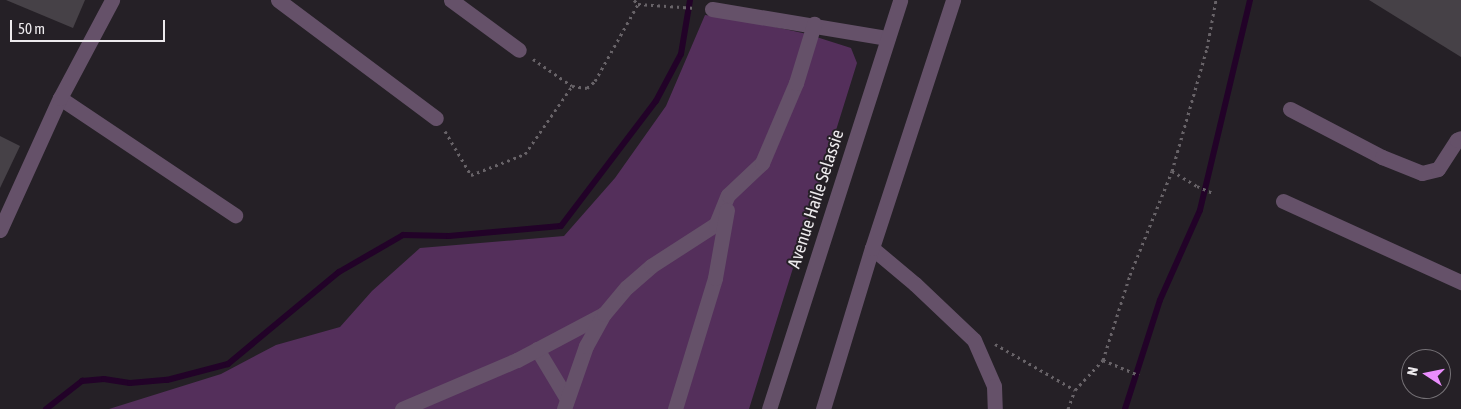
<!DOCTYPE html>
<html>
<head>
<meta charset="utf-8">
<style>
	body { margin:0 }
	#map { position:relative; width:1461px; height:409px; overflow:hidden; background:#252026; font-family:"Asap Condensed",sans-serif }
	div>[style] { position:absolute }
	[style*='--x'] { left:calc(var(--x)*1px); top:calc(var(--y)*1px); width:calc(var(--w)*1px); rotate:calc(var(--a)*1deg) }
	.green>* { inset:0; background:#542f5b }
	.stream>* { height:6px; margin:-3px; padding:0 3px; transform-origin:3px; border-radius:3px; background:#220228 }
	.building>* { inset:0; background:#464147 }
	.path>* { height:3px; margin-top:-1.5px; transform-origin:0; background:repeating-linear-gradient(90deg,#686368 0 2.5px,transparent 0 6.5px) }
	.minor>* { height:15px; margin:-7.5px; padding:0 7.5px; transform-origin:7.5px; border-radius:7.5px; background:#655169 }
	span { translate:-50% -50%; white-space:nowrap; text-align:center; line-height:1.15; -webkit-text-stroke:4px #252026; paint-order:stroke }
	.street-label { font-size:18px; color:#edeaed }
	.north { position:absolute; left:1401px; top:349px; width:50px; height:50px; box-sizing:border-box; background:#252026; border:1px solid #757176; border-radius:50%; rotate:281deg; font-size:14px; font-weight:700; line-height:20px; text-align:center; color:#edeaed }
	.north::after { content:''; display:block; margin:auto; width:18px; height:22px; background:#ea8dfd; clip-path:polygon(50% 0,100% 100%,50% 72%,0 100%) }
	.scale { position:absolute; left:10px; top:20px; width:155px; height:22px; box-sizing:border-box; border:2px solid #edeaed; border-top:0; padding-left:6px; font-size:15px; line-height:18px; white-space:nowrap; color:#edeaed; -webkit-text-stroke:4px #252026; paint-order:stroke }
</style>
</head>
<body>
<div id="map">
	<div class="green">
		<i style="clip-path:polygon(705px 15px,739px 19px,807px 34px,851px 48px,857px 63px,749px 409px,109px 409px,221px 374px,276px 345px,340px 327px,372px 291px,420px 248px,564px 236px,615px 178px,666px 106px)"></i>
	</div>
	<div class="stream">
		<i style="--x:46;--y:409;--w:46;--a:-37.9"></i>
		<i style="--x:82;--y:381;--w:22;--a:-5"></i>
		<i style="--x:104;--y:379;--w:26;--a:9"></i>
		<i style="--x:130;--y:383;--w:37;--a:-5"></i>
		<i style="--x:167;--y:380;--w:63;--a:-14.7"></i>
		<i style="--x:228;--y:364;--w:144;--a:-39.7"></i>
		<i style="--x:339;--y:272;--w:74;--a:-30"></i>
		<i style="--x:403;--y:235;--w:46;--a:1.2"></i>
		<i style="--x:449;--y:236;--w:112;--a:-5.1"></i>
		<i style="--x:561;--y:226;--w:157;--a:-52.8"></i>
		<i style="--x:656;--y:101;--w:53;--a:-62"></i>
		<i style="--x:681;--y:54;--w:55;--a:-80.5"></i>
		<i style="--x:1125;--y:409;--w:114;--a:-72.2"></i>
		<i style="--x:1160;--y:300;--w:98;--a:-66"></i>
		<i style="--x:1200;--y:210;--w:216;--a:-76.6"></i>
	</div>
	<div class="building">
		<i style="clip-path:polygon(6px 0,85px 0,73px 28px)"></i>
		<i style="clip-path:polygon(1369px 0,1461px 0,1461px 57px)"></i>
		<i style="clip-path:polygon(0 136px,20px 146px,0 188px)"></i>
	</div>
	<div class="path">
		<i style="--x:634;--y:0;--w:6;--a:45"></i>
		<i style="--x:638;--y:4;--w:58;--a:3.9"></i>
		<i style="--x:533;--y:59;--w:47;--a:34.7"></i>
		<i style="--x:572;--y:86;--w:15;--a:8"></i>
		<i style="--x:587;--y:88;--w:11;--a:-41"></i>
		<i style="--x:595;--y:81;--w:88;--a:-60.8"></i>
		<i style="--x:445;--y:131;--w:51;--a:59.4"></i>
		<i style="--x:471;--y:175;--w:58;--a:-21.3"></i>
		<i style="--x:525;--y:154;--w:83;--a:-55.3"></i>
		<i style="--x:1172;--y:171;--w:29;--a:31"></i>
		<i style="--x:1197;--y:186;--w:17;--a:24"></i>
		<i style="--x:995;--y:344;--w:92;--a:29.9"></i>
		<i style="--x:1103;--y:360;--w:39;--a:23"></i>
		<i style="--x:1068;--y:409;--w:20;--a:-70"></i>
		<i style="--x:1075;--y:390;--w:41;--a:-47"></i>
		<i style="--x:1103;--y:360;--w:89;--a:-72.4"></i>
		<i style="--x:1130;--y:275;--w:112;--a:-68"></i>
		<i style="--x:1172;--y:171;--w:128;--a:-74.1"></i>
		<i style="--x:1207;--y:48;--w:49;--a:-79.4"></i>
	</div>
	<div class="minor">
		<i style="--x:278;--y:0;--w:197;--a:36.8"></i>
		<i style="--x:451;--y:0;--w:84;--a:36.3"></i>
		<i style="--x:712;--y:9;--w:178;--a:9.4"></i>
		<i style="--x:60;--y:98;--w:211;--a:33.8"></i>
		<i style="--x:1290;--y:109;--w:104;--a:27.6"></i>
		<i style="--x:1382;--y:157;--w:43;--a:21.8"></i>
		<i style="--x:1422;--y:173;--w:16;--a:-14"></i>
		<i style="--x:1438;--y:169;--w:35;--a:-57"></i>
		<i style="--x:1457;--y:140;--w:4;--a:-27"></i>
		<i style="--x:1283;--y:201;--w:196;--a:24.5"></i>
		<i style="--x:0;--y:230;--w:145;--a:-65.6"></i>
		<i style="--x:60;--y:98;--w:111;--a:-62"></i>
		<i style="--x:872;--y:248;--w:56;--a:39.9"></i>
		<i style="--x:915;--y:284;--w:81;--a:43.5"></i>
		<i style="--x:974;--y:340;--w:50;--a:66.5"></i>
		<i style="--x:994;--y:386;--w:23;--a:88"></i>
		<i style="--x:537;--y:349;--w:58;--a:59"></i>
		<i style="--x:402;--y:409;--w:125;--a:-23.1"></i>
		<i style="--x:517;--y:360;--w:98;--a:-27.9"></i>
		<i style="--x:564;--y:409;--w:67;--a:-70.8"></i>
		<i style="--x:586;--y:346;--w:37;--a:-61"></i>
		<i style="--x:604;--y:314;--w:35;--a:-50"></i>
		<i style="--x:627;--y:287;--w:32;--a:-41"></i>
		<i style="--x:651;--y:266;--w:77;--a:-32.9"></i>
		<i style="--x:716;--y:224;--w:31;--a:-68"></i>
		<i style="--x:728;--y:195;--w:47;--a:-43.3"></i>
		<i style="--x:762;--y:163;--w:87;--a:-67"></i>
		<i style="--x:796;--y:83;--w:62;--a:-73"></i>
		<i style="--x:675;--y:409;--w:137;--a:-73"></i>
		<i style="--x:715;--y:278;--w:69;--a:-80"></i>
		<i style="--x:769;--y:409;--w:429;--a:-72.2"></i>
		<i style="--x:823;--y:409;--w:168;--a:-73.1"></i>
		<i style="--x:872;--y:248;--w:261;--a:-71.9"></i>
	</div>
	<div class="street-label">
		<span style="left:816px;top:199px;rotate:-72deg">Avenue Haile Selassie</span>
	</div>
	<div class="north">N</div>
	<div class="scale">50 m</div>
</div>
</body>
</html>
